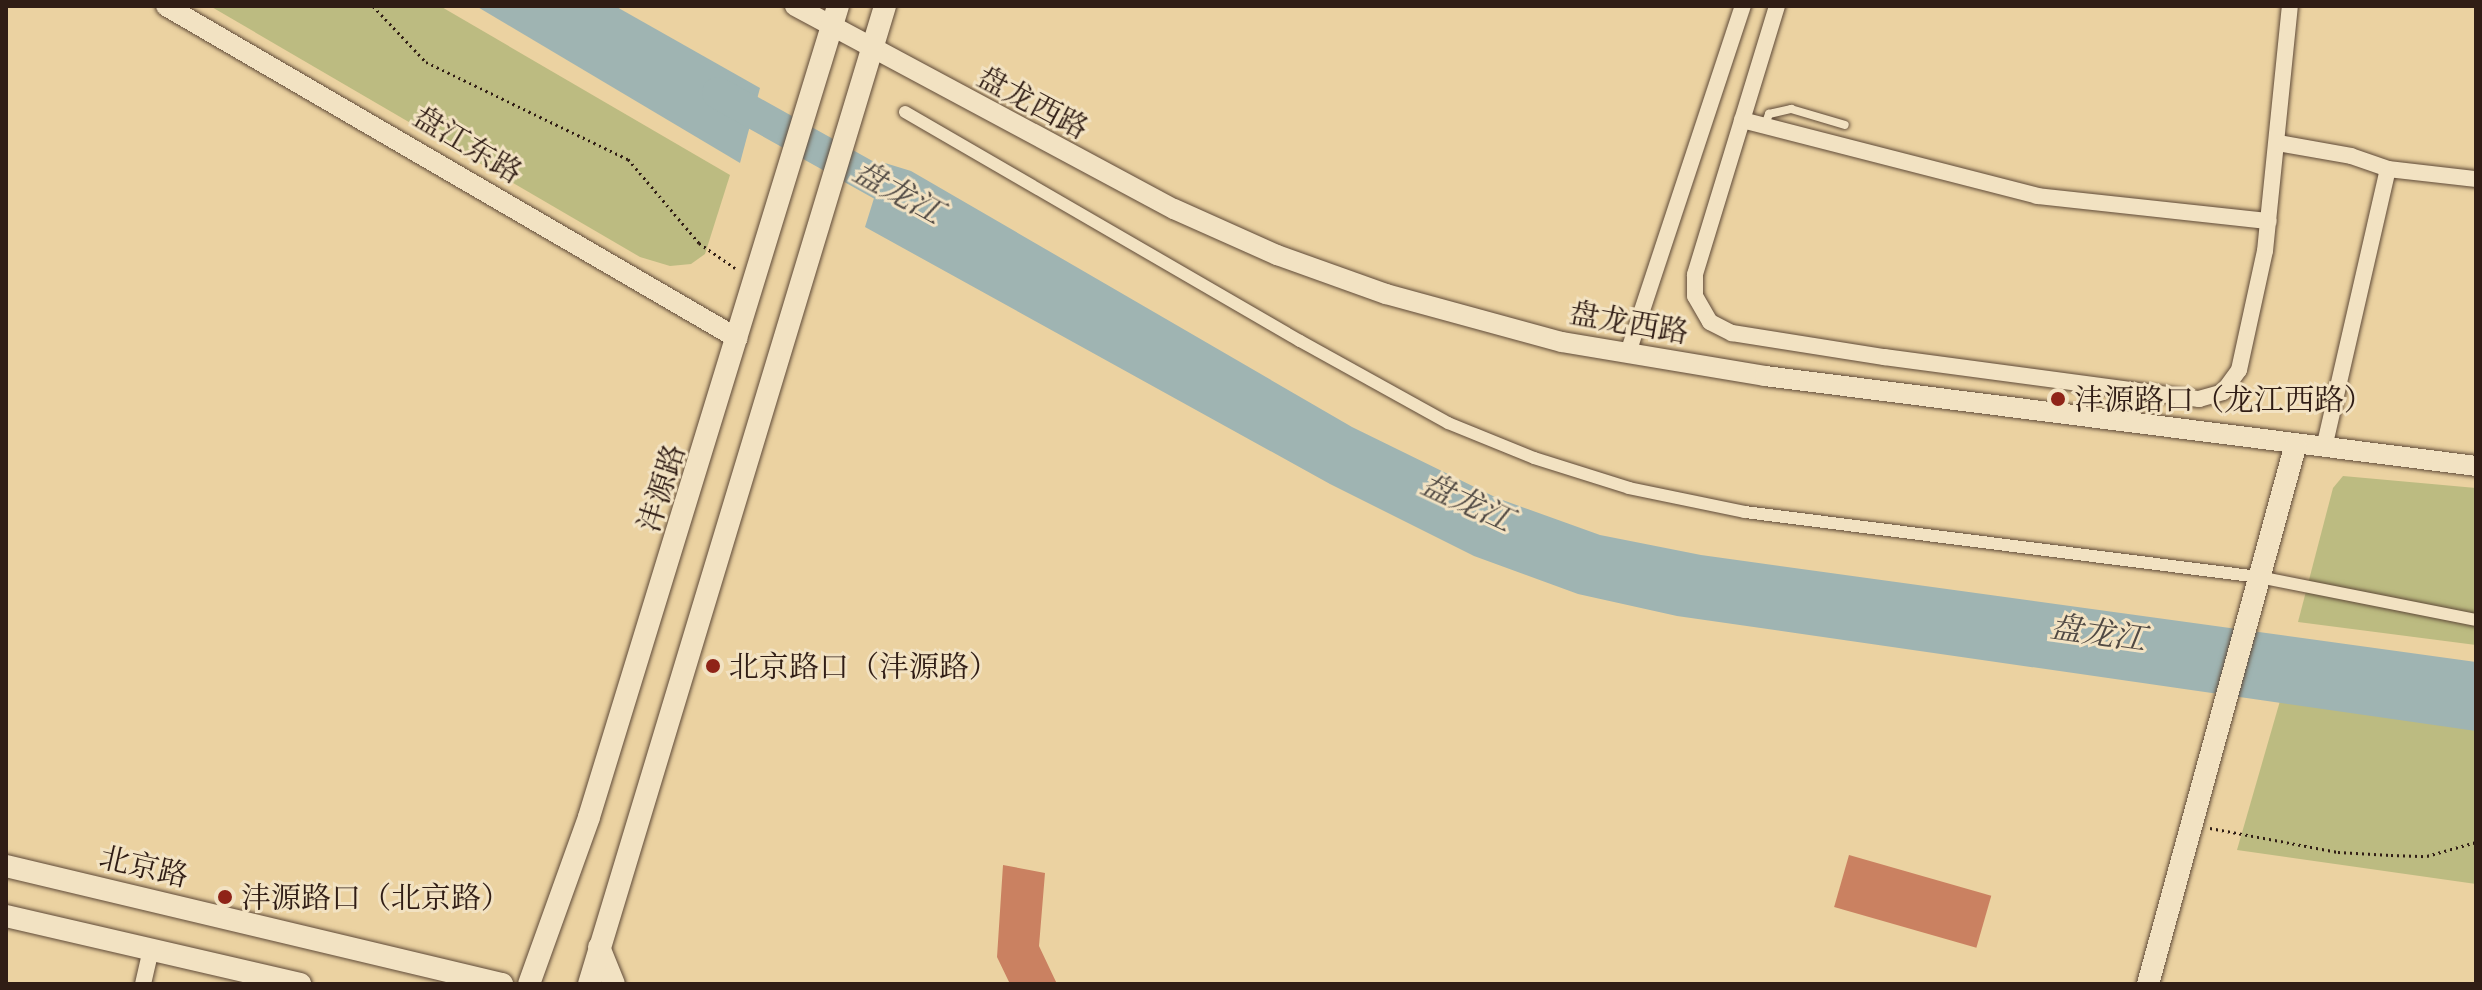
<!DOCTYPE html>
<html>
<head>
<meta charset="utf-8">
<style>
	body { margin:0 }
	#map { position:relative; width:2482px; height:990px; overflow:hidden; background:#ebd2a1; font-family:"Gentium Book Plus","Noto Serif SC",serif }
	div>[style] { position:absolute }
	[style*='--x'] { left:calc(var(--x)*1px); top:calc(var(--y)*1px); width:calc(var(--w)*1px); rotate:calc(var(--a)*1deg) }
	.green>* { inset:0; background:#bcbb81 }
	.water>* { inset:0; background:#9fb4b2 }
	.river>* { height:32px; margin:-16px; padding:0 16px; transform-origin:16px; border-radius:16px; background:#9fb4b2 }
	.building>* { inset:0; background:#ca8161; transform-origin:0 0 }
	.path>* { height:3px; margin-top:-1.5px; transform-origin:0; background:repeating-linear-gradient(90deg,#301d15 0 2px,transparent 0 6px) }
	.roads { filter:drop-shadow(0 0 2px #5f4a38) drop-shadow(0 0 2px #5f4a38) }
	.service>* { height:8px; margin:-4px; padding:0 4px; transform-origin:4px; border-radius:4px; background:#f2e2c2 }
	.pedestrian>* { height:12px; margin:-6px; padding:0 6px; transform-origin:6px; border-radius:6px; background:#f2e2c2 }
	.minor>* { height:16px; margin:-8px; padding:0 8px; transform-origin:8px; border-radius:8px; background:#f2e2c2 }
	.tertiary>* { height:20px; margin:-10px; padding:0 10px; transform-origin:10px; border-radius:10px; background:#f2e2c2 }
	.secondary>* { height:22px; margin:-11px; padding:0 11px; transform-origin:11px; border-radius:11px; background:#f2e2c2 }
	.dots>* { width:22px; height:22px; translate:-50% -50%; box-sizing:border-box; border:4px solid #f2e2c2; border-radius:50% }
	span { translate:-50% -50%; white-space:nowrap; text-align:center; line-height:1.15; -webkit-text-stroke:6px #f2e2c2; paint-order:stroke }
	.street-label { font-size:30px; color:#301d15 }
	.poi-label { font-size:30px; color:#301d15 }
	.left { translate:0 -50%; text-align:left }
	.water-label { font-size:32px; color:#514a44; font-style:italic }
	.frame { position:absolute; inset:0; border:8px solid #301d15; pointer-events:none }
</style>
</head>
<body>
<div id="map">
	<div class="green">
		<i style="clip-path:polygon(210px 6px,440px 6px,730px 175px,705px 254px,691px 264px,670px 266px,640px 257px)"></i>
		<i style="clip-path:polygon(2343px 476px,2476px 488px,2476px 645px,2298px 622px,2333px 488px)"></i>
		<i style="clip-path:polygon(2282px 694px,2476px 720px,2476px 884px,2237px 850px)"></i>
	</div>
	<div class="water">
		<i style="clip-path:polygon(476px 6px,615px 6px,760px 88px,740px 163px)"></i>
		<i style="clip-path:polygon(885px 163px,911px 171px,1352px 427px,1497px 498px,1600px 535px,1701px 555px,2476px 662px,2476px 731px,1677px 616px,1578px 594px,1474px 556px,1330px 484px,865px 227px)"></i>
	</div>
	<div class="river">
		<i style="--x:718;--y:93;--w:229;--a:29.2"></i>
	</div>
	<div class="building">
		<i style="left:1849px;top:855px;width:148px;height:54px;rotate:16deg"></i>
		<i style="clip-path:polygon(1003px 865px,1045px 873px,1039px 946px,1057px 984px,1010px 984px,997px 957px)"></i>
	</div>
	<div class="path">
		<i style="--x:373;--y:6;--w:77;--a:46.6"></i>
		<i style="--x:426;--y:62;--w:224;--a:25.7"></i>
		<i style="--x:628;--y:159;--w:110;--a:49.8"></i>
		<i style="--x:699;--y:243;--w:44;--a:34.8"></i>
		<i style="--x:2210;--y:828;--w:130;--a:10.6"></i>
		<i style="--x:2338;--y:852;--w:53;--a:3.2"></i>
		<i style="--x:2391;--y:855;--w:36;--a:2"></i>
		<i style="--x:2427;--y:856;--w:51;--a:-15.9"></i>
		<i style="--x:6;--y:983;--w:4;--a:14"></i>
	</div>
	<div class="roads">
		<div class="service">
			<i style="--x:1765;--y:125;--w:12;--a:-70"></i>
			<i style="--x:1769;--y:114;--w:23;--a:-13"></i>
			<i style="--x:1791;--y:109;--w:56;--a:16.5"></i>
		</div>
		<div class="pedestrian">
			<i style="--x:905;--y:112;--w:457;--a:30.1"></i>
			<i style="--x:1300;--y:341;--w:169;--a:29"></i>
			<i style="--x:1448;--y:423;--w:93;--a:22.1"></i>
			<i style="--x:1534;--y:458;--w:100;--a:17.5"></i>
			<i style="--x:1629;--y:488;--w:118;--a:11.7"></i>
			<i style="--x:1745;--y:512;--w:518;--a:7.21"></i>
			<i style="--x:2259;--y:577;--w:221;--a:11.2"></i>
		</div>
		<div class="minor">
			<i style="--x:1777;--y:6;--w:281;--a:107"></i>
			<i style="--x:1695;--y:275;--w:21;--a:90"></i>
			<i style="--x:1695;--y:296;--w:30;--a:60"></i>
			<i style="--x:1710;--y:322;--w:25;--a:27"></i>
			<i style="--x:1732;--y:333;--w:154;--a:9"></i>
			<i style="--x:1884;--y:357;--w:318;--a:7.6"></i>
			<i style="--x:2199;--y:399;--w:25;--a:-16"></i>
			<i style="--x:2223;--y:392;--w:27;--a:-54"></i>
			<i style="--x:2239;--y:370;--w:122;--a:-77.7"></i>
			<i style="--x:2265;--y:251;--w:246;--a:-84.2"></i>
			<i style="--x:1742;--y:120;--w:305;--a:14.4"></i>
			<i style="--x:2037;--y:196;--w:233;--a:6.2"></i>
			<i style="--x:2278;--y:143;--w:74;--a:10.1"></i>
			<i style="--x:2351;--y:156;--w:39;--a:19"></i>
			<i style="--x:2388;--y:169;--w:89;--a:6.5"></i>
			<i style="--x:1628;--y:353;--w:366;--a:-71.7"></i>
			<i style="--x:2324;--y:448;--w:286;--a:-77.1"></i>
			<i style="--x:143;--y:984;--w:36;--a:-77"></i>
		</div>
		<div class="tertiary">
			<i style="--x:166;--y:6;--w:661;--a:30.18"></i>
			<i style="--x:795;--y:6;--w:430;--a:28.2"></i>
			<i style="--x:1174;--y:209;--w:113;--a:24.1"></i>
			<i style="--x:1277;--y:255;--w:116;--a:19.7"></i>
			<i style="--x:1386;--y:294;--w:182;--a:15.3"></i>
			<i style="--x:1562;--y:342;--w:206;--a:9.5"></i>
			<i style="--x:1765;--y:376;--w:717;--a:7.21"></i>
		</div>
		<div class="secondary">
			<i style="--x:6;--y:866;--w:510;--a:13.38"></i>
			<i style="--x:6;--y:916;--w:302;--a:13"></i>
			<i style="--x:599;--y:947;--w:40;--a:68"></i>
			<i style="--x:529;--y:984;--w:177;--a:-70.2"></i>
			<i style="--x:589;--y:817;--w:848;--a:-72.93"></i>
			<i style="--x:589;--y:984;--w:1022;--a:-73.16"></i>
			<i style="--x:2148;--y:984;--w:557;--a:-74.69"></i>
		</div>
	</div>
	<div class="dots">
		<i style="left:2058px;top:399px;background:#8f2418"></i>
		<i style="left:713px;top:666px;background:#8f2418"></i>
		<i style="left:225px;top:897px;background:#8f2418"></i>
	</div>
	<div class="street-label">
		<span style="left:1033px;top:102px;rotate:28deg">盘龙西路</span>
		<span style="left:468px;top:144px;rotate:31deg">盘江东路</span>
		<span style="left:1629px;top:322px;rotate:10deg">盘龙西路</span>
		<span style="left:661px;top:488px;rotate:-72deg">沣源路</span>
		<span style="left:144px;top:866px;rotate:13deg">北京路</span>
	</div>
	<div class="poi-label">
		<span class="left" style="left:2074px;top:399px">沣源路口（龙江西路）</span>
		<span class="left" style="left:729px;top:666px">北京路口（沣源路）</span>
		<span class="left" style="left:241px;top:897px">沣源路口（北京路）</span>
	</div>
	<div class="water-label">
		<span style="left:898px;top:192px;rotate:29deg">盘龙江</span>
		<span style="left:1467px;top:502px;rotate:25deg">盘龙江</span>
		<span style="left:2098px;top:633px;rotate:8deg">盘龙江</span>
	</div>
	<div class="frame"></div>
</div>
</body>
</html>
